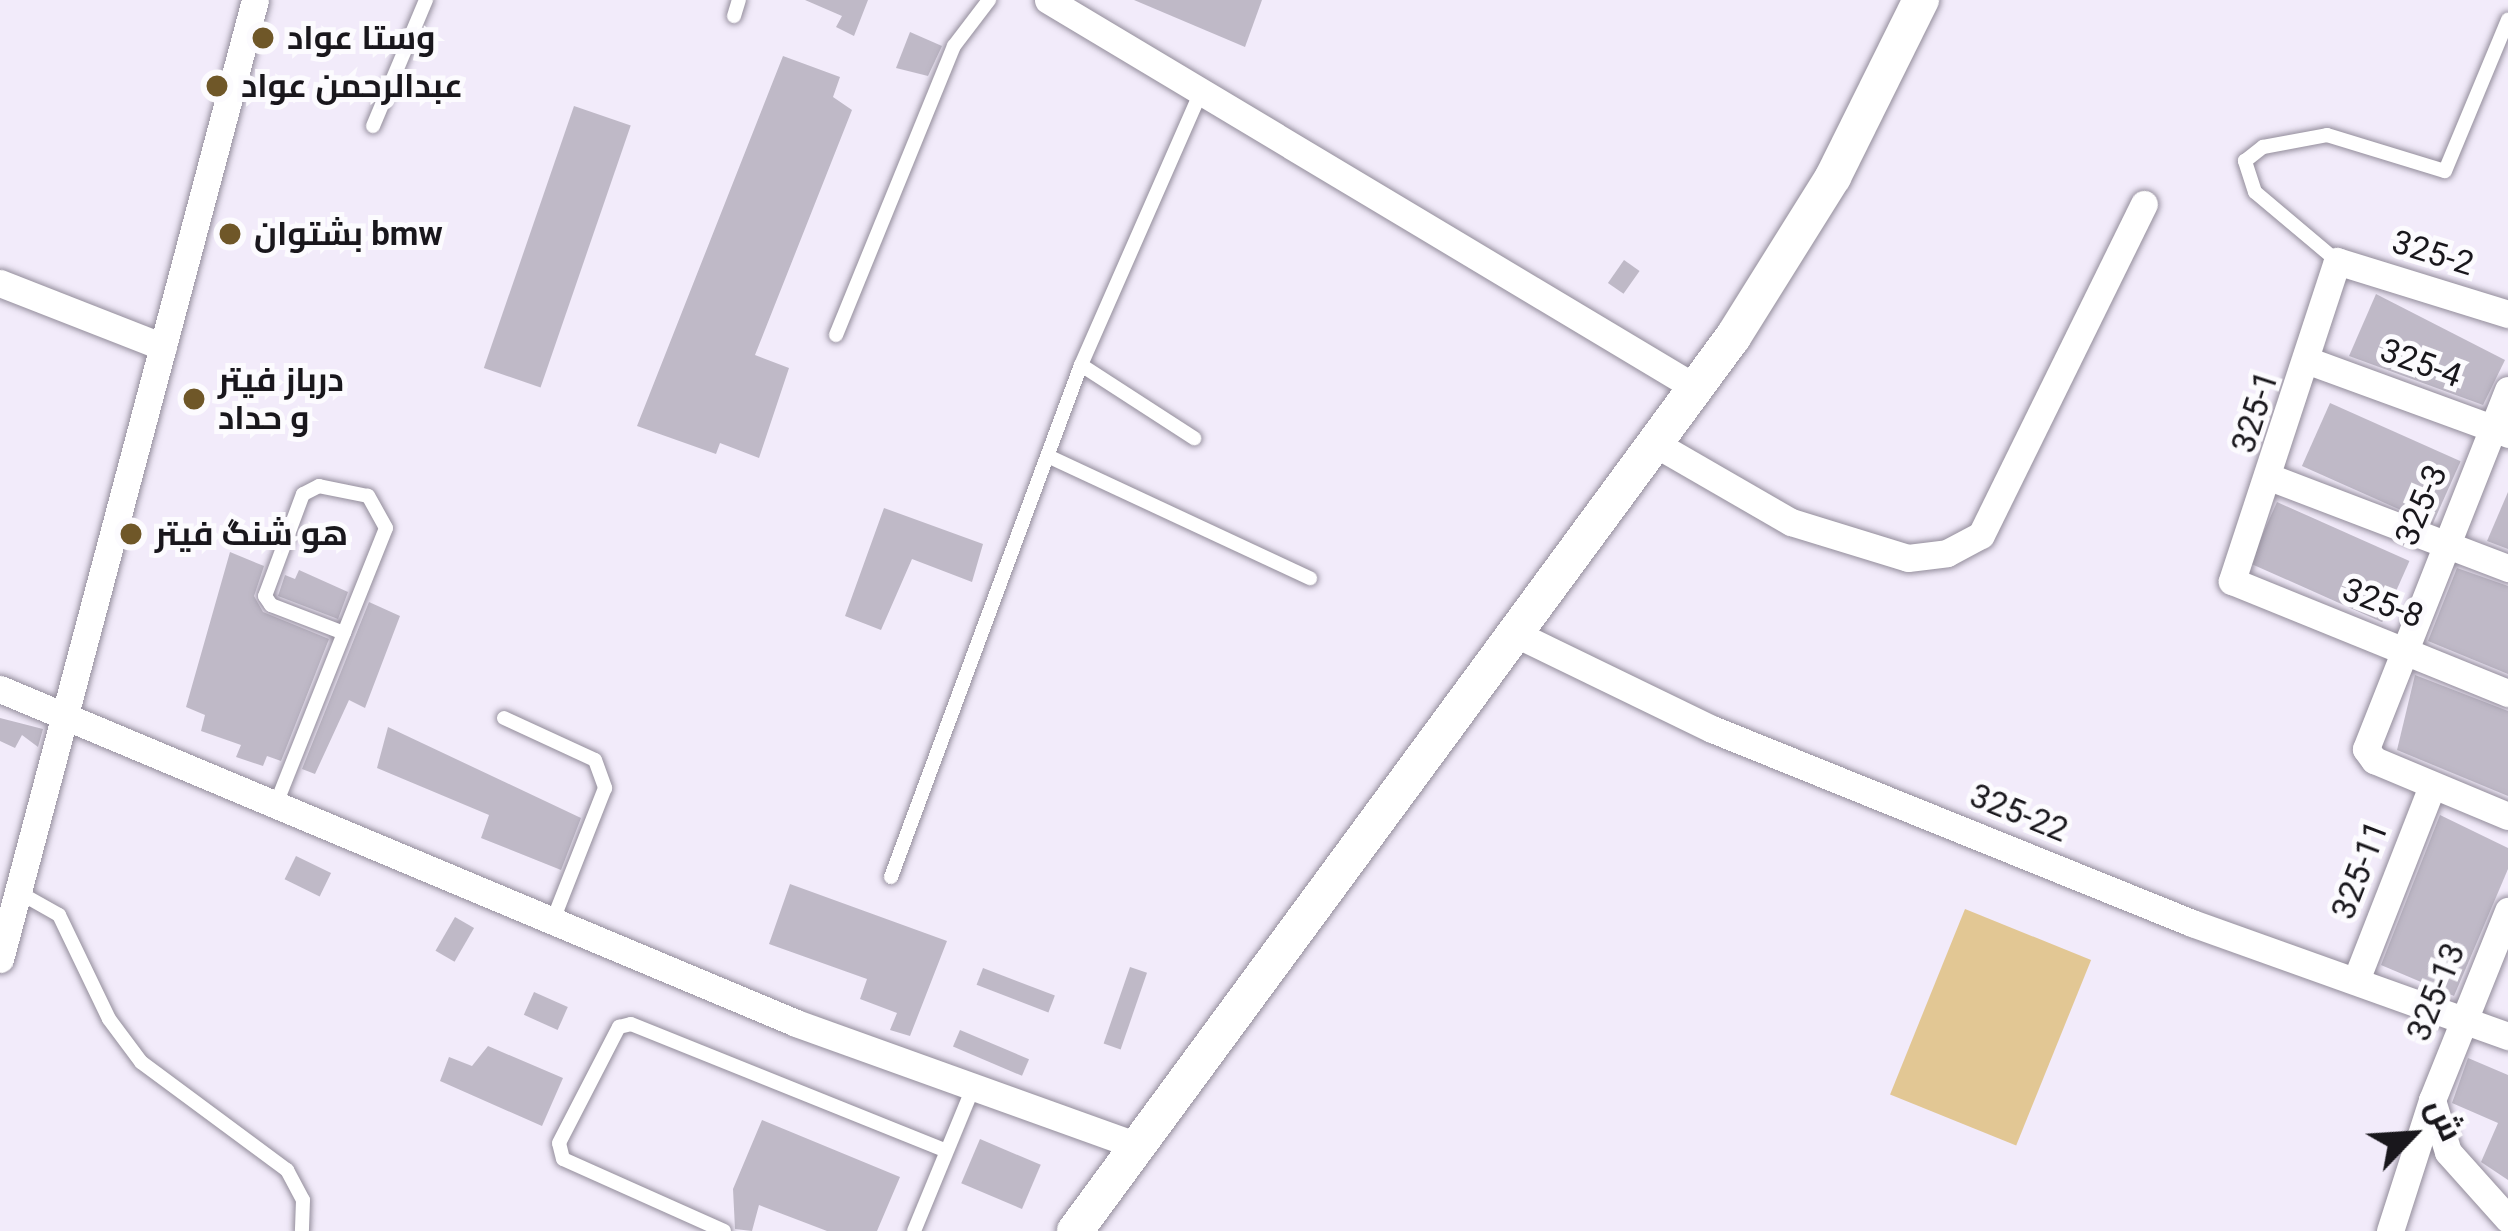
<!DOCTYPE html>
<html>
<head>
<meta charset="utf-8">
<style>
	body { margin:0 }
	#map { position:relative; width:2508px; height:1231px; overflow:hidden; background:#f2ebfa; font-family:Roboto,Cairo,sans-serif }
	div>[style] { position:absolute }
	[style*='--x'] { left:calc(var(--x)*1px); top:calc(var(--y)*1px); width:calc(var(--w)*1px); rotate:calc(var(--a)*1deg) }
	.green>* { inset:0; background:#e2c794; transform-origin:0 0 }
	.building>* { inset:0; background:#bfb9c7; transform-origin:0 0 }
	.roads { filter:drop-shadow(0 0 3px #938d9b) drop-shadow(0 0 3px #938d9b) }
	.lane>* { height:14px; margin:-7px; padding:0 7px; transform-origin:7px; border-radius:7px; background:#fff }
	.street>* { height:27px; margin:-13.5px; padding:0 13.5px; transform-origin:13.5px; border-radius:13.5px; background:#fff }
	.secondary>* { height:36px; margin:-18px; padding:0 18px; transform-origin:18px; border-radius:18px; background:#fff }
	.dots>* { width:33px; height:33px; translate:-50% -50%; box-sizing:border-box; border:6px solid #fcfbfe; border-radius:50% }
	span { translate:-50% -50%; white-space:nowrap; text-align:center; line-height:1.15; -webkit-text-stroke:10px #fcfbfe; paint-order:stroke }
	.poi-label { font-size:33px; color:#19171c; font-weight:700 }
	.left { translate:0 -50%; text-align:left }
	.street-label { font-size:33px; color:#19171c }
	.north { position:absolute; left:2352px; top:1075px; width:120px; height:120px; -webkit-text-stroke:9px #fcfbfe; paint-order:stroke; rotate:65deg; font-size:33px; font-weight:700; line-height:48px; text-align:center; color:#19171c }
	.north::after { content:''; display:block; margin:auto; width:42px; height:54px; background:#19171c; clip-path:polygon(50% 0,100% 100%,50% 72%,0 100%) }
</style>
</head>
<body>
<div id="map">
	<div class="green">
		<i style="left:1965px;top:909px;width:136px;height:200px;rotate:22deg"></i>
	</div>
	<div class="building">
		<i style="clip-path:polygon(805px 0,868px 0,854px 36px,836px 27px,842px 16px)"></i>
		<i style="clip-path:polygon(1134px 0,1262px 0,1245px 47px)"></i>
		<i style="clip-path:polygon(910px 32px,942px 46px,928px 76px,896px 68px)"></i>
		<i style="clip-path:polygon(783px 56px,840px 77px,833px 97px,852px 110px,755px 355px,789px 368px,759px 458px,720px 443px,716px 454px,637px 426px)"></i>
		<i style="left:574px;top:106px;width:60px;height:277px;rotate:19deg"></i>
		<i style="left:1624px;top:260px;width:19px;height:28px;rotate:35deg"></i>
		<i style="clip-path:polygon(2376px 294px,2505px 360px,2483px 405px,2349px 356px)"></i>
		<i style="left:2330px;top:403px;width:143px;height:69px;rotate:24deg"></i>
		<i style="clip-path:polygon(2508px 492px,2508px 549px,2487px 541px)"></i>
		<i style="left:2277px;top:502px;width:145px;height:67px;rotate:24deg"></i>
		<i style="clip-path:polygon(884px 508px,983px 544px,972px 582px,912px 559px,881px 630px,845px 616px)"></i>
		<i style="clip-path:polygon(230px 552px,264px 566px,254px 596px,263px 612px,329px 639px,281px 761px,267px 756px,263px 766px,236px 757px,241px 745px,201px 731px,205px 715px,186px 707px)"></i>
		<i style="clip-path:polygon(2457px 568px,2508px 586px,2508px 674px,2428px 641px)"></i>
		<i style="clip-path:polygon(299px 570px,348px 592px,338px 619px,278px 596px,285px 575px,295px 579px)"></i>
		<i style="clip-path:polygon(369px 602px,400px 616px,365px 708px,349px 700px,315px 774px,302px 769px)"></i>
		<i style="clip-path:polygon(2415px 675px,2508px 711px,2508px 796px,2397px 750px)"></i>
		<i style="clip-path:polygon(0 718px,43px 729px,38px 747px,22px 735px,15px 748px,0 741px)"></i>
		<i style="clip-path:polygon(388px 727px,581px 818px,561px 870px,481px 838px,489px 815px,377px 768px)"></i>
		<i style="clip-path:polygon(2440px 815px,2508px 848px,2508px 869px,2454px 996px,2381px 965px)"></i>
		<i style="left:296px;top:856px;width:39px;height:26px;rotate:26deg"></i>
		<i style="clip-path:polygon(790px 884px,947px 941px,910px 1036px,890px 1030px,897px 1013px,860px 999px,867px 979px,769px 944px)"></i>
		<i style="left:455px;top:917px;width:22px;height:39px;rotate:30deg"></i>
		<i style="left:1130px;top:967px;width:18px;height:81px;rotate:19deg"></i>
		<i style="left:983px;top:968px;width:77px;height:18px;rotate:21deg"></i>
		<i style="left:534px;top:992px;width:37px;height:25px;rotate:24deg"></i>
		<i style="left:960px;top:1030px;width:75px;height:18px;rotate:23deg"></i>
		<i style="clip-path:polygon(488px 1046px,563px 1078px,542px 1126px,440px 1081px,449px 1057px,472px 1066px)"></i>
		<i style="clip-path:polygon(2468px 1058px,2508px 1075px,2508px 1180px,2481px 1162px,2498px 1123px,2452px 1103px)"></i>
		<i style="clip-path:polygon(762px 1120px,900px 1177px,877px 1231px,827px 1231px,759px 1205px,752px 1231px,735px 1229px,733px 1189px)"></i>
		<i style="left:980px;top:1139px;width:66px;height:48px;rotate:23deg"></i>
	</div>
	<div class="roads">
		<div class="lane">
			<i style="--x:734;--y:16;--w:17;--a:-73"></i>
			<i style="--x:373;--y:126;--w:137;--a:-67.2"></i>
			<i style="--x:2337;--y:261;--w:107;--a:-139.9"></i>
			<i style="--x:2255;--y:192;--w:33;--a:-108"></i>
			<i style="--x:2245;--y:161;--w:23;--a:-38"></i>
			<i style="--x:2263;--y:147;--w:65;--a:-10.6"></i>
			<i style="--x:2327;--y:135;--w:123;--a:17"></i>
			<i style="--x:2445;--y:171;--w:164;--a:-67.4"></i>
			<i style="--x:836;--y:335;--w:312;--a:-67.8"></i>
			<i style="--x:954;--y:46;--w:58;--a:-52.7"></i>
			<i style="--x:1081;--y:365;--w:135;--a:32.9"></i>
			<i style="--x:1050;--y:457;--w:287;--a:25"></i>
			<i style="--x:504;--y:718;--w:100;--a:24.8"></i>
			<i style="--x:595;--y:760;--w:30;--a:70"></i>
			<i style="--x:605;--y:788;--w:142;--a:111.5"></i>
			<i style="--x:278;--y:799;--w:179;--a:-68.3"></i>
			<i style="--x:344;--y:633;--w:113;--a:-68.2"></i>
			<i style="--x:386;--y:528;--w:37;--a:-119"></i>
			<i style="--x:368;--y:496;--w:50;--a:-168.5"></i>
			<i style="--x:319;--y:486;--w:18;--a:153"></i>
			<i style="--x:303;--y:494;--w:109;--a:110.4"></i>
			<i style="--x:265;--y:596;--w:11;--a:56"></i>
			<i style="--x:271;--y:605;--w:78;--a:21"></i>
			<i style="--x:891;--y:877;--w:546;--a:-69.64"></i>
			<i style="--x:1081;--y:365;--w:298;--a:-66.3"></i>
			<i style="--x:20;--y:893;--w:45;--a:29.4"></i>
			<i style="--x:59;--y:915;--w:115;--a:64.3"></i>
			<i style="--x:109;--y:1019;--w:54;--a:53.3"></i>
			<i style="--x:141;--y:1062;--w:182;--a:36.5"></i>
			<i style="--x:287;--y:1170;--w:34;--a:62"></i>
			<i style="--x:303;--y:1200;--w:31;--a:92"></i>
			<i style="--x:724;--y:1231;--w:176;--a:-155.9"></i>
			<i style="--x:563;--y:1159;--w:16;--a:-104"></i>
			<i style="--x:559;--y:1143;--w:131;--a:-62.7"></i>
			<i style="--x:619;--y:1027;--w:12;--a:-14"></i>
			<i style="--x:631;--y:1024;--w:337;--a:21.9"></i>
			<i style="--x:914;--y:1231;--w:152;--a:-67.6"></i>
		</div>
		<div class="street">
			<i style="--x:1048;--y:0;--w:755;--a:30.91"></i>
			<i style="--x:0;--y:283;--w:175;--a:21.4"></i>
			<i style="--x:2508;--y:314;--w:179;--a:-162.8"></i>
			<i style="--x:2337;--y:261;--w:337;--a:108.2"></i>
			<i style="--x:2232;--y:581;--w:298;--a:22.1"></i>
			<i style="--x:2309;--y:361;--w:212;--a:20.1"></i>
			<i style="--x:2508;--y:390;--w:386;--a:111.6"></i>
			<i style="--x:2366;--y:749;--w:14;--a:54"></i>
			<i style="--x:2374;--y:760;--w:145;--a:22.7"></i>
			<i style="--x:1654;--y:443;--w:158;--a:30"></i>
			<i style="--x:1791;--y:522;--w:122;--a:17.1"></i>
			<i style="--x:1908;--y:558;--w:39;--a:-7"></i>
			<i style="--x:1947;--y:553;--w:38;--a:-28"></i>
			<i style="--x:1981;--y:535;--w:369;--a:-63.8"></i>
			<i style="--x:2272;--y:478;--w:253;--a:20.9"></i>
			<i style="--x:1512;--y:632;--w:222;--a:25.9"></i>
			<i style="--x:1712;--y:729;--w:518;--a:22.01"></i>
			<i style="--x:2192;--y:923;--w:336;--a:19.7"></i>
			<i style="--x:0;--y:689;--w:863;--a:22.76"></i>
			<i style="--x:796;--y:1023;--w:366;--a:19.8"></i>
			<i style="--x:0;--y:959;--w:992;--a:-75.11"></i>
			<i style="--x:2356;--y:980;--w:208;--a:-68.6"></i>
			<i style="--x:2432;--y:1100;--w:54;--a:72.9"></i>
			<i style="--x:2448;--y:1152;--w:90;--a:48.2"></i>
			<i style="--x:2390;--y:1231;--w:138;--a:-72.2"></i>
			<i style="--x:2432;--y:1100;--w:204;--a:-68.1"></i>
		</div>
		<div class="secondary">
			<i style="--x:1075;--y:1231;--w:1110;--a:-53.65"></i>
			<i style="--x:1733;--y:337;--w:189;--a:-58"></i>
			<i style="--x:1833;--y:177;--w:198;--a:-63.6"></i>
		</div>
	</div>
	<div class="dots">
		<i style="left:263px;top:38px;background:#6f5728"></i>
		<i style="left:217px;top:86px;background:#6f5728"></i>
		<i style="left:230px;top:234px;background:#6f5728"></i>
		<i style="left:194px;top:399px;background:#6f5728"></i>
		<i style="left:131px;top:534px;background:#6f5728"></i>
	</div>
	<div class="poi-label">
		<span class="left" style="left:287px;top:38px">وستا عواد</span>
		<span class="left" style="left:241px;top:86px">عبدالرحمن عواد</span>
		<span class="left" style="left:254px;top:234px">بشتوان bmw</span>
		<span class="left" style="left:218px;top:399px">درباز فیتر<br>و حداد</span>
		<span class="left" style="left:155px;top:534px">هو شنگ فيتر</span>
	</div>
	<div class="street-label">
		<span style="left:2433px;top:253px;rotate:17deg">325-2</span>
		<span style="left:2421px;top:363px;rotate:20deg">325-4</span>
		<span style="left:2255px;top:412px;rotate:-72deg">325-1</span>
		<span style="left:2421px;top:505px;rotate:-67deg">325-3</span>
		<span style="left:2383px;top:603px;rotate:21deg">325-8</span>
		<span style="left:2019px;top:813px;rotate:22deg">325-22</span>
		<span style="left:2360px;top:870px;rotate:-69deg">325-11</span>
		<span style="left:2436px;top:992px;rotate:-68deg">325-13</span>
	</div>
	<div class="north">ش</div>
</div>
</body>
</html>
